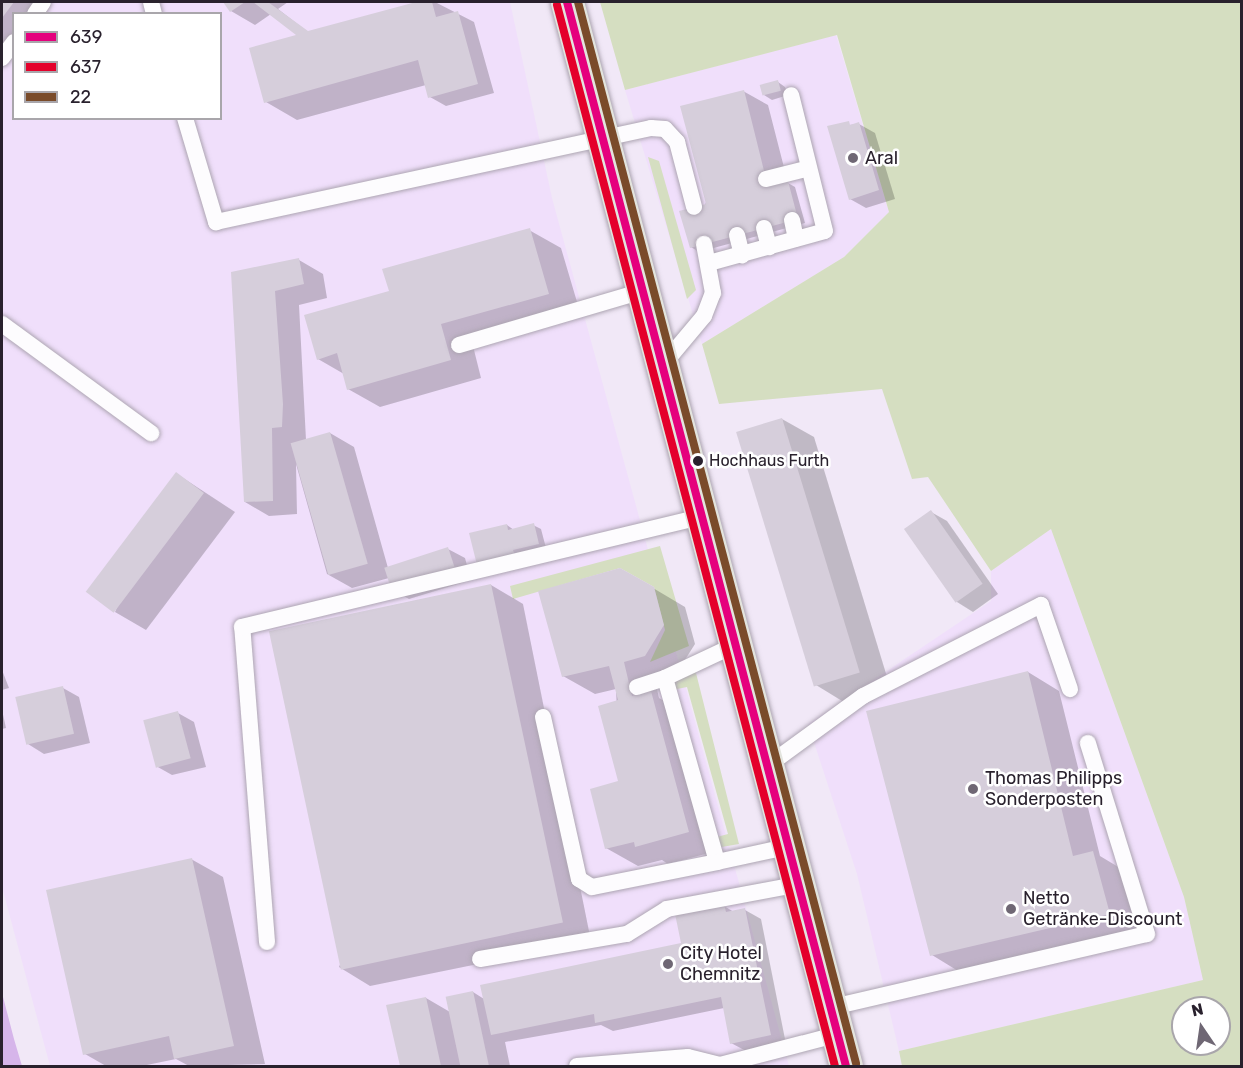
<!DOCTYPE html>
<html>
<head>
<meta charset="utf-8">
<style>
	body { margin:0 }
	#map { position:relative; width:1243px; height:1068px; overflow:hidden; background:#f1e8f7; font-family:Rubik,sans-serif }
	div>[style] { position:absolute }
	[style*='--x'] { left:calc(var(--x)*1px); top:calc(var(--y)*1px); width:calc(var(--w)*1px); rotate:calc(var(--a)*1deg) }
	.built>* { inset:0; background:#f0dffb }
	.green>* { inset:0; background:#d5dec1 }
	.water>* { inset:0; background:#d6b5ea }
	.shadow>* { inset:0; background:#0003 }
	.building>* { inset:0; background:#d6cedb; transform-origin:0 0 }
	.roads { filter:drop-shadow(0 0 2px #ada5b2) drop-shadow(0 0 2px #ada5b2) }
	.lane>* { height:16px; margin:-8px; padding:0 8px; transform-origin:8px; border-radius:8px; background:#fdfcfe }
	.primary>* { height:33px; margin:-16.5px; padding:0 16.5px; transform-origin:16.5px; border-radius:16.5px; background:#e3e4de }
	.bus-1>* { height:8px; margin:-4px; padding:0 4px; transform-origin:4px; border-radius:4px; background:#e5007d }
	.bus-2>* { height:8px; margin:-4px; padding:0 4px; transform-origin:4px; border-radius:4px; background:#e4002b }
	.bus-3>* { height:8px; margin:-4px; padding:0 4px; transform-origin:4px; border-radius:4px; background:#7a4b2a }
	.dots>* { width:16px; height:16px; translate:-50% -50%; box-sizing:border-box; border:3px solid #fff; border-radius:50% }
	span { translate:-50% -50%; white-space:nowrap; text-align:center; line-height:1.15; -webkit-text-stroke:5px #fff; paint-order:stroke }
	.bus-label { font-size:16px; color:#29212d }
	.left { translate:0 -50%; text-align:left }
	.poi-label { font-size:18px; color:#29212d }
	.frame { position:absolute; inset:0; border:3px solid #29212d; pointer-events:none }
	.legend { position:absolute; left:12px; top:12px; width:210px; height:108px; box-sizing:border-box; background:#fff; border:2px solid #a9a6ab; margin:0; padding:8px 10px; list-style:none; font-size:18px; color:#29212d }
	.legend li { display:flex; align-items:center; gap:12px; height:30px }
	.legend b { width:30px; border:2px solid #a9a6ab }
	.north { position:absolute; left:1171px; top:996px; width:60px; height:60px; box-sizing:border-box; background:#fff; border:2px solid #a9a6ab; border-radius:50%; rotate:347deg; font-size:16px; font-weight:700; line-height:24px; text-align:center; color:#29212d }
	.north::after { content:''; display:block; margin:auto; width:21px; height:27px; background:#6f6774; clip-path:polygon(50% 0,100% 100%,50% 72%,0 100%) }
</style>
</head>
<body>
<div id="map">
	<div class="built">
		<i style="clip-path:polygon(evenodd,2px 2px,510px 2px,552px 198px,789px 1066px,50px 1066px,2px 887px,2px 2px,14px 14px,220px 14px,220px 118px,14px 118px,14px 14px)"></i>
		<i style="clip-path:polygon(836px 35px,889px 212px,844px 257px,702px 344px,625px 90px)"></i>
		<i style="clip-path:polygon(1051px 529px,1184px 897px,1203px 980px,899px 1051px,857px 874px,808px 724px,991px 601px,991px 571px)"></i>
	</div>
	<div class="green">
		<i style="clip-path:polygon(evenodd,600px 2px,1241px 2px,1241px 1066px,902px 1066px,899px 1051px,1203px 980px,1184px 897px,1051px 529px,991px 571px,928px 477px,912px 479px,882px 389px,719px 404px,702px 344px,844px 257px,889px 212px,837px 35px,625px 90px,600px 2px,1183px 1008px,1219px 1008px,1219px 1044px,1183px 1044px,1183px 1008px)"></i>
		<i style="clip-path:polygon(648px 157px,659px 161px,696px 290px,687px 299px)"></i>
		<i style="clip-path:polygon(660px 546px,689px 646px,650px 662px,665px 630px,654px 587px,620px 568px,513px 599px,510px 586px)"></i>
		<i style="clip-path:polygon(695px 669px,739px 844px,716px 848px,713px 838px,728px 834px,687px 687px,672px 690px,669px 679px)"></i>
	</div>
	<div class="water">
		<i style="clip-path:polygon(2px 993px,14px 1039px,22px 1066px,2px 1066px)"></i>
	</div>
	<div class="shadow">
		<i style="clip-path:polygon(2px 2px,32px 2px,49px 13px,14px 14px,14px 54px,2px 48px)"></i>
		<i style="clip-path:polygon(225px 2px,288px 2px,278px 9px,309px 33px,421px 2px,435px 2px,474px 22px,494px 93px,446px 106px,430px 97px,426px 85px,297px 120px,266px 102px,300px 35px,271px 14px,255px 25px,231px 11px)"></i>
		<i style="clip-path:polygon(778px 82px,785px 87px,788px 95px,772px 100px,764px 95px)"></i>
		<i style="clip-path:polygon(743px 91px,768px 105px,788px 183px,795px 187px,805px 223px,699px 252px,691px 247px)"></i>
		<i style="clip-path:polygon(859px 124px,875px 133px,895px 199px,866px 208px,850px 199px,829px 127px)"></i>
		<i style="clip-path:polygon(529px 230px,561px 248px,580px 312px,472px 342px,481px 378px,380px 407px,348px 389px,344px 374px,318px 359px,391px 292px)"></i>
		<i style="clip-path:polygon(299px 260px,323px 274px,327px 298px,299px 305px,306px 440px,330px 433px,354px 447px,388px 568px,448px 549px,465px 558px,471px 580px,409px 599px,393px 590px,389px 578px,352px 588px,327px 574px,296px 464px,297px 514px,269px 516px,245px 502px,233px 273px)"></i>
		<i style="clip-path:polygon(782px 419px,814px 437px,891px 690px,847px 704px,816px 685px)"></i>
		<i style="clip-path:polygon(177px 474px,235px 512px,146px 630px,115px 612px)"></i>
		<i style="clip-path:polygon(931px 512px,947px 521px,998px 594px,973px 612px,957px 602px)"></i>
		<i style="clip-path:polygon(507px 525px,514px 530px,533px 525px,541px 529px,546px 548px,494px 573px)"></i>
		<i style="clip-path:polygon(491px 585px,523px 604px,591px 941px,370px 986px,339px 967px)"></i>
		<i style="clip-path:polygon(653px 588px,685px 607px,695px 644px,676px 674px,655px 680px,659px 698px,682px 711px,720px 850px,668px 864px,662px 860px,638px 866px,606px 848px,620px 782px,616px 689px,595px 694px,563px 676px)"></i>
		<i style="clip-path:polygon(2px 670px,9px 688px,2px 690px)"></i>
		<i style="clip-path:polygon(1028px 672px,1059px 691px,1100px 856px,1125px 871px,1140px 932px,963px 974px,932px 955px)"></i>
		<i style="clip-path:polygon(63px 688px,79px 697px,90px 743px,44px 754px,28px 744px)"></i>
		<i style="clip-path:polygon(2px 710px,6px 728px,2px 729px)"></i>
		<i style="clip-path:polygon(178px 713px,194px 722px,206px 767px,172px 775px,156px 766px)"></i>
		<i style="clip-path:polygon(191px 859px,223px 877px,265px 1064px,189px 1066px,176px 1059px,142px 1066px,106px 1066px,85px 1054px)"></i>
		<i style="clip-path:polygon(724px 906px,734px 912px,745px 910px,761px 919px,786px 1044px,748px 1052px,731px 1043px,724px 1008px,613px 1031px,601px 1025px,505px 1042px,510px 1066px,401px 1066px,388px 1006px,426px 998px,450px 1012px,473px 992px,484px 999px,683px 944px)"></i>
	</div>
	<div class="building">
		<i style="clip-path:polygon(2px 2px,14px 2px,2px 18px)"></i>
		<i style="clip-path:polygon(223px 2px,245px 2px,230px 12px)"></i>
		<i style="clip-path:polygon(253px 2px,268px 2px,308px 31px,416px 2px,432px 2px,436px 17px,458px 11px,478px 84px,428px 98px,418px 60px,264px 103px,249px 48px,296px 35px)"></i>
		<i style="left:778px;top:80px;width:11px;height:19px;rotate:75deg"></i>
		<i style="clip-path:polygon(744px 90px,768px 187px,788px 181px,798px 219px,690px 248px,679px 211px,706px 204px,680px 106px)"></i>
		<i style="clip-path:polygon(849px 121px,850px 125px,859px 122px,879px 190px,849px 200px,827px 126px)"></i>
		<i style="clip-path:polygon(530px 228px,549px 294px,441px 324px,451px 360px,347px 390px,337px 353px,317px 360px,304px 315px,389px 291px,382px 269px)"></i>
		<i style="clip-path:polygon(299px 258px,304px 284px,275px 291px,283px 404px,282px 427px,272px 428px,273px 501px,244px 502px,231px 272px)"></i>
		<i style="left:782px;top:418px;width:266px;height:48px;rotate:73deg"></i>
		<i style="left:330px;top:432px;width:137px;height:41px;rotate:74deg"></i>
		<i style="left:176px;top:472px;width:35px;height:150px;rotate:37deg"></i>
		<i style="left:931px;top:510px;width:90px;height:33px;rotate:55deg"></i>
		<i style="clip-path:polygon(534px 523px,539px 544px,513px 550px,515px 556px,477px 565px,469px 533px,507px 524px,508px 530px)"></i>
		<i style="left:448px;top:547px;width:25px;height:67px;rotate:72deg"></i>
		<i style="clip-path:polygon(620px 568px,654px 587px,664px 625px,645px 656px,624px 662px,632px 696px,651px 691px,689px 832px,635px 847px,634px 842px,605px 849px,590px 789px,618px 781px,598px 706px,618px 700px,609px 666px,562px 677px,538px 591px)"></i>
		<i style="left:491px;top:584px;width:346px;height:227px;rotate:78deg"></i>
		<i style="clip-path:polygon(1028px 671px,1073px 856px,1093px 851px,1110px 914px,930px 956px,866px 711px)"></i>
		<i style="left:63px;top:686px;width:49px;height:49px;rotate:77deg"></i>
		<i style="left:178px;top:711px;width:49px;height:36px;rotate:75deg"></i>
		<i style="clip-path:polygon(192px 858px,234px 1046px,174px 1059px,169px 1036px,83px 1055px,46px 890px)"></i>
		<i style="clip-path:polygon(724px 904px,726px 912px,745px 908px,771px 1035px,730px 1044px,721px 997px,595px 1023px,594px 1014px,491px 1035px,480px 985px,681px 943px,675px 914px)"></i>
		<i style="left:473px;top:991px;width:77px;height:28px;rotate:78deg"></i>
		<i style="clip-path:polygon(426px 997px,441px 1066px,400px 1066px,386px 1005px)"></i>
	</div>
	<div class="roads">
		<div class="lane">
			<i style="--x:151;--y:2;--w:12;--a:76"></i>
			<i style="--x:35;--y:14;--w:14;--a:-56"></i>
			<i style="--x:2;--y:58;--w:20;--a:-53"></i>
			<i style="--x:185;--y:118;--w:109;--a:73.4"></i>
			<i style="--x:216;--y:222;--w:445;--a:-12.2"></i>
			<i style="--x:651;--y:128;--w:14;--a:4"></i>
			<i style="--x:665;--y:129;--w:18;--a:47"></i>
			<i style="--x:677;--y:142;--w:67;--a:75.3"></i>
			<i style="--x:766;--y:179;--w:44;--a:-14.3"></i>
			<i style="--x:792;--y:220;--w:19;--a:78"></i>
			<i style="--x:764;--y:228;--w:20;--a:75"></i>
			<i style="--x:737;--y:235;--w:21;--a:76"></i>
			<i style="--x:709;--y:263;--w:120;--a:-15.4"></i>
			<i style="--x:825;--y:231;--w:140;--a:-104"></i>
			<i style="--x:2;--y:324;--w:185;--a:36.2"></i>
			<i style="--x:459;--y:345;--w:191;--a:-16.4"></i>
			<i style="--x:662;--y:366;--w:65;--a:-50"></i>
			<i style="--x:704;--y:316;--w:25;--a:-69"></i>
			<i style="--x:713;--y:293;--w:50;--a:-100.4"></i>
			<i style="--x:735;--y:645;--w:77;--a:154.8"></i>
			<i style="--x:665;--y:678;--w:191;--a:74.2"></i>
			<i style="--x:717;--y:862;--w:76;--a:-12.2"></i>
			<i style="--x:637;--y:687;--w:29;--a:-18"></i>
			<i style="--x:543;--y:717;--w:166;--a:77.5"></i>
			<i style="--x:579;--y:879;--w:15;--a:32"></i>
			<i style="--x:592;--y:887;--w:127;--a:-11.3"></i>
			<i style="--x:767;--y:766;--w:119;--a:-36.1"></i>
			<i style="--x:863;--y:696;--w:200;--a:-27.1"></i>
			<i style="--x:1041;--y:605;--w:89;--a:71"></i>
			<i style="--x:267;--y:942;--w:316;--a:-94.5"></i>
			<i style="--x:242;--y:627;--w:472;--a:-13.5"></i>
			<i style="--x:480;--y:959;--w:149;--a:-9.7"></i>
			<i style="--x:627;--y:934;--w:47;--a:-32"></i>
			<i style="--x:667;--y:909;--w:136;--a:-10.6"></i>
			<i style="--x:833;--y:1007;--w:322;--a:-13.1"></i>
			<i style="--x:1147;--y:934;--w:200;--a:-107.2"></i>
			<i style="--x:577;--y:1066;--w:111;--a:-4.6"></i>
			<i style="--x:688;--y:1057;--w:33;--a:14"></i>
			<i style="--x:720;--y:1065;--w:123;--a:-14.6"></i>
		</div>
		<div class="primary">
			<i style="--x:567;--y:2;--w:1100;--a:75.31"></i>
		</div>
	</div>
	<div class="bus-1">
		<i style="--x:567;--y:2;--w:1100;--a:75.31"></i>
	</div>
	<div class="bus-2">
		<i style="--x:557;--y:5;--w:1097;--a:75.32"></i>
	</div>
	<div class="bus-3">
		<i style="--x:578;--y:2;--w:1097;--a:75.32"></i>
	</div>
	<div class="dots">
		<i style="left:853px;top:158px;background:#6f6774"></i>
		<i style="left:698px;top:461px;background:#29212d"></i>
		<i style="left:973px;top:789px;background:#6f6774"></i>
		<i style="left:1011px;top:909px;background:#6f6774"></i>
		<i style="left:668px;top:964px;background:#6f6774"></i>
	</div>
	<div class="bus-label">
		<span class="left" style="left:709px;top:461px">Hochhaus Furth</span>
	</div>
	<div class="poi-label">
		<span class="left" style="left:865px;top:158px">Aral</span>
		<span class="left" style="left:985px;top:789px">Thomas Philipps<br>Sonderposten</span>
		<span class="left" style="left:1023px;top:909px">Netto<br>Getränke-Discount</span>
		<span class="left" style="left:680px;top:964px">City Hotel<br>Chemnitz</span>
	</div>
	<div class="frame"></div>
	<ul class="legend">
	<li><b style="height:8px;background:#e5007d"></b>639</li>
	<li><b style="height:8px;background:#e4002b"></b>637</li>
	<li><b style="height:8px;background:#7a4b2a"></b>22</li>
	</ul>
	<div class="north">N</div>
</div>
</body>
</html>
